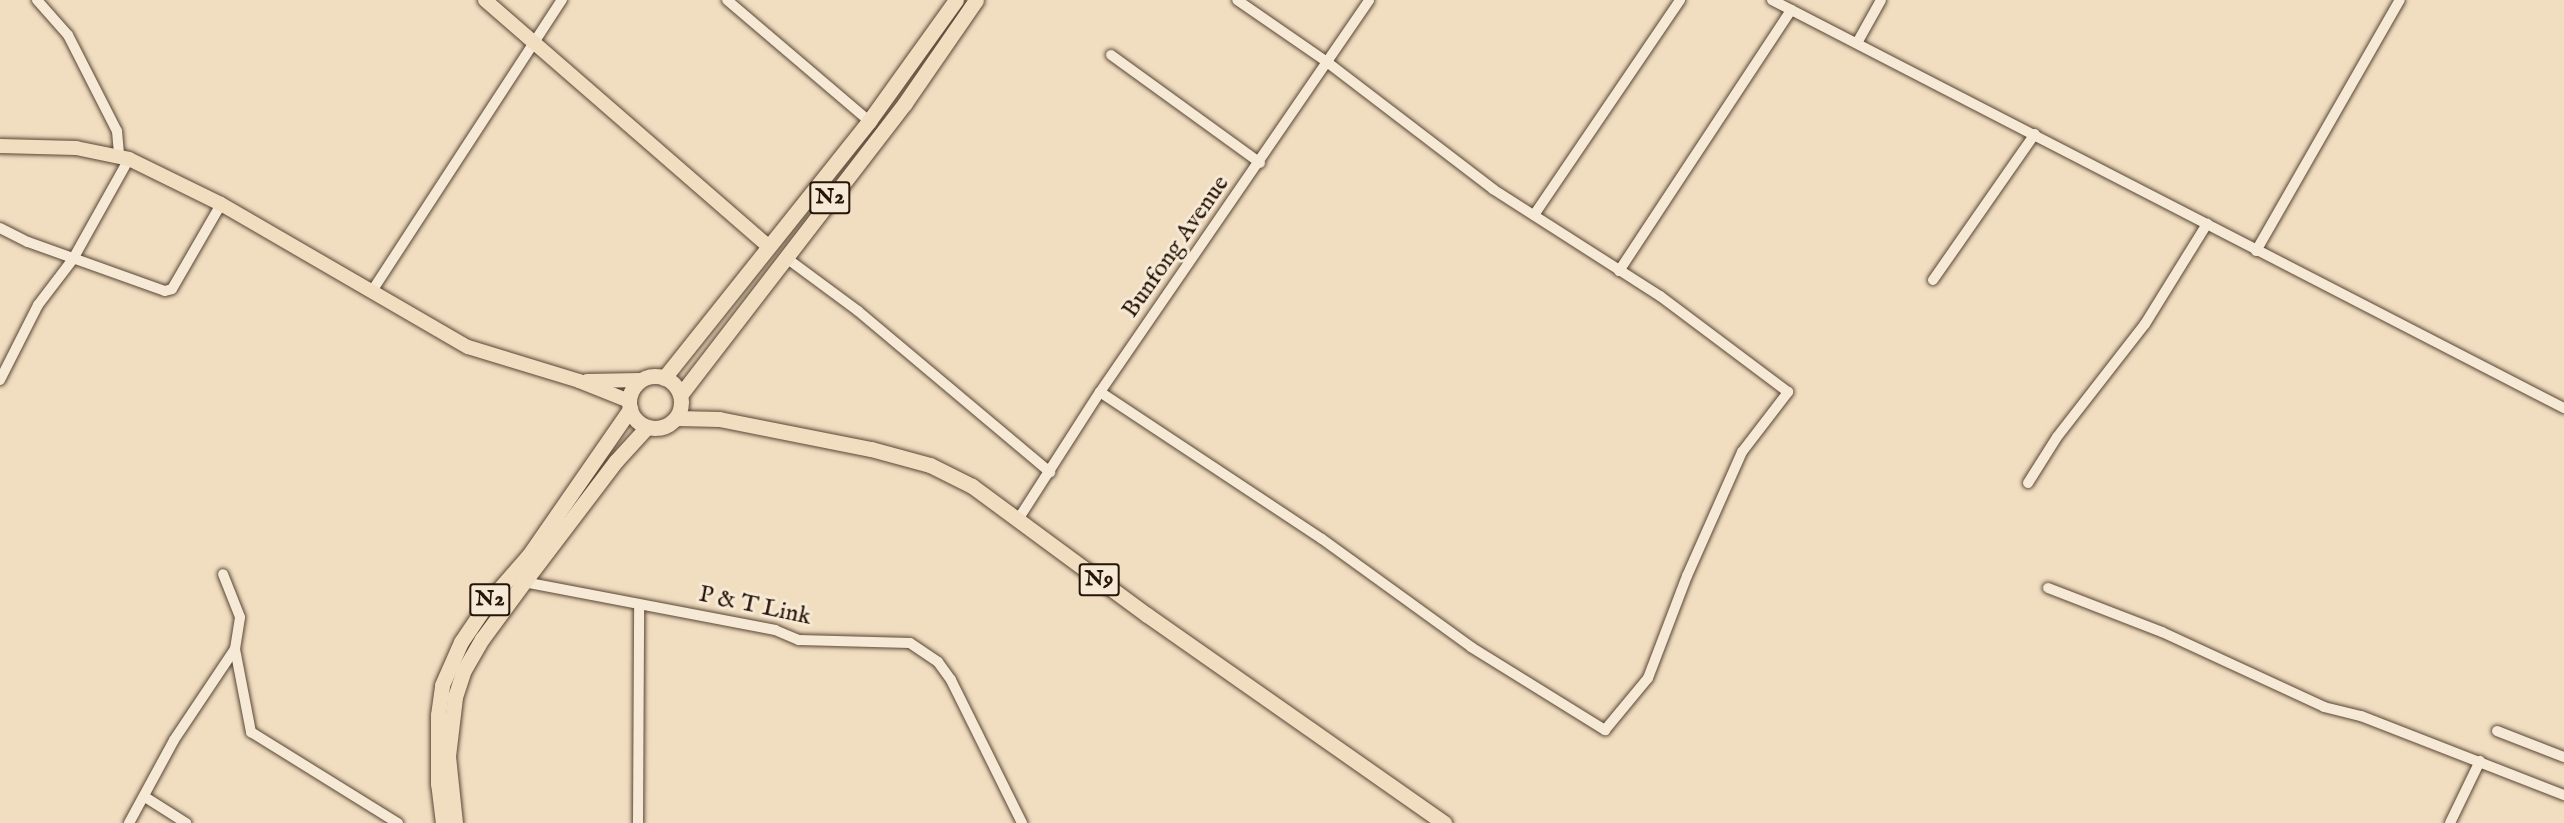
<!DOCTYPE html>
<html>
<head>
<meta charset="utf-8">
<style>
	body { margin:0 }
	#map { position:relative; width:2564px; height:823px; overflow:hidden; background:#f1ddc0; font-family:"IM FELL English",serif }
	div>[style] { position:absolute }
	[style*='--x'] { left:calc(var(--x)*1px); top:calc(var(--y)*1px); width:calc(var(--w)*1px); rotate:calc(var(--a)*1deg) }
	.roads { filter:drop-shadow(0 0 2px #584635) drop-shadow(0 0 2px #584635) }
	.minor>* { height:10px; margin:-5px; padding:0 5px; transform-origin:5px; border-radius:5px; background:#f6e9d6 }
	.major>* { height:14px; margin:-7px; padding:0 7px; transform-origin:7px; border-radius:7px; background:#f1ddc0 }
	.highway>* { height:15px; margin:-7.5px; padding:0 7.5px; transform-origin:7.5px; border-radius:7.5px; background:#f1ddc0 }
	.highway>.ring { margin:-7.5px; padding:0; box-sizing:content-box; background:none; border:15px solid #f1ddc0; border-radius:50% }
	span { translate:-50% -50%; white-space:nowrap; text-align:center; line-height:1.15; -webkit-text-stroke:6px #f6e9d6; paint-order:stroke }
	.shield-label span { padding:2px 4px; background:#f6e9d6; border:2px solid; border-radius:4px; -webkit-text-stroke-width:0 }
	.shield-label { font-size:22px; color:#251407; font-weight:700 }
	.street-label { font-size:24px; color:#251407 }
</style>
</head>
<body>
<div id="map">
	<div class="roads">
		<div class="minor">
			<i style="--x:37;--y:0;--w:47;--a:48.5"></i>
			<i style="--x:68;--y:35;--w:108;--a:63"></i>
			<i style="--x:117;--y:131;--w:24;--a:85"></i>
			<i style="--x:727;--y:0;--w:187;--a:40.4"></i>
			<i style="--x:1772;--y:0;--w:891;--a:27.26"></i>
			<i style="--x:1857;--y:43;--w:49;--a:-60.8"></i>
			<i style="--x:1111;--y:55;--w:184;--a:35.9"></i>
			<i style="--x:1534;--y:215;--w:260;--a:-55.8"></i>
			<i style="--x:0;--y:228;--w:31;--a:27"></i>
			<i style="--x:28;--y:242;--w:145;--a:19.7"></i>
			<i style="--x:165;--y:291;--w:7;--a:-16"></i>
			<i style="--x:172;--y:289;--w:98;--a:-60"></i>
			<i style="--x:2256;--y:251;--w:289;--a:-60.2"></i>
			<i style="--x:785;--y:257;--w:91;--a:36.5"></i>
			<i style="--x:858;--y:311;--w:251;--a:40"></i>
			<i style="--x:1619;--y:271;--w:313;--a:-56.6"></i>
			<i style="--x:1933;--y:280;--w:178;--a:-55.1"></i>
			<i style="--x:372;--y:291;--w:348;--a:-56.9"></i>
			<i style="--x:0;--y:380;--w:84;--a:-63.1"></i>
			<i style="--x:38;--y:305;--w:58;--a:-52.7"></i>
			<i style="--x:73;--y:259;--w:115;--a:-60.8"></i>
			<i style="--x:1100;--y:392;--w:266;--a:33.5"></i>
			<i style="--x:1322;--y:539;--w:184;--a:35.9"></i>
			<i style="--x:1471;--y:647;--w:158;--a:31.8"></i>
			<i style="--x:1605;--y:730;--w:67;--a:-50.4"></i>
			<i style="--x:1648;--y:678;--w:109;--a:-69.1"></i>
			<i style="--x:1687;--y:576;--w:136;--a:-66.1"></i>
			<i style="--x:1742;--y:452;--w:76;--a:-52.5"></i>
			<i style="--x:1788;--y:392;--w:160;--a:-143.1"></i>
			<i style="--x:1660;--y:296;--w:198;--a:-147.4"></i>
			<i style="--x:1493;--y:189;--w:209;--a:-142.6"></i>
			<i style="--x:1327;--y:62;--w:109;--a:-145.4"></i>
			<i style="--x:2028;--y:483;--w:54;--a:-57.8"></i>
			<i style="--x:2057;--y:437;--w:143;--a:-52.1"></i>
			<i style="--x:2145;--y:324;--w:118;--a:-58.2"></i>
			<i style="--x:1019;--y:518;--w:150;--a:-57.3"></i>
			<i style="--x:1100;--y:392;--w:475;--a:-55.5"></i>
			<i style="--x:524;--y:582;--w:256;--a:10.8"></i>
			<i style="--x:775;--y:630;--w:26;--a:23"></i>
			<i style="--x:799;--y:640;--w:111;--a:1.5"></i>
			<i style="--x:910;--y:643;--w:34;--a:34"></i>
			<i style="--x:938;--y:662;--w:22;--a:54"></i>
			<i style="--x:951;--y:680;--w:160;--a:63.6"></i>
			<i style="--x:2048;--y:588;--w:122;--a:21.1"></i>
			<i style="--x:2162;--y:632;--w:179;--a:24.8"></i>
			<i style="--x:2324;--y:707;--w:38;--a:14"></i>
			<i style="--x:2361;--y:716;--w:218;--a:21.3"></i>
			<i style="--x:235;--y:649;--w:85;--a:79.1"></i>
			<i style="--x:251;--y:732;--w:173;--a:31.8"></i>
			<i style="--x:2497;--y:731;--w:72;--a:21.2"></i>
			<i style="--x:145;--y:797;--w:49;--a:32.4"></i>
			<i style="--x:129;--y:823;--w:94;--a:-61.5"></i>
			<i style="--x:174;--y:740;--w:110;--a:-56.2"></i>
			<i style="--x:235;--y:649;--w:32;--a:-81"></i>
			<i style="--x:240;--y:617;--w:46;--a:-111.6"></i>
			<i style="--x:638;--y:823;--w:216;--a:-89.7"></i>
			<i style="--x:2450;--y:823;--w:69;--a:-64.2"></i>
		</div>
		<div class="major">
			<i style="--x:485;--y:0;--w:375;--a:41"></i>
			<i style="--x:0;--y:146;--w:76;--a:1.5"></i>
			<i style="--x:76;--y:148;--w:54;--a:11.7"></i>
			<i style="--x:129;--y:159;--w:102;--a:26.1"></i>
			<i style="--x:221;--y:204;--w:285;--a:30.1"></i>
			<i style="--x:468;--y:347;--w:116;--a:17"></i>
			<i style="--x:579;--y:381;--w:54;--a:21.8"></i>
			<i style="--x:587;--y:381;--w:54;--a:-1.1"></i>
		</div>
		<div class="highway">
			<i class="ring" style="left:629px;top:376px;width:37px;height:37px"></i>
			<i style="--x:664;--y:378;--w:329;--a:-51.4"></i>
			<i style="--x:869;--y:121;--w:149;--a:-54.3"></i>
			<i style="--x:681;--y:394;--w:367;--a:-52.4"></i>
			<i style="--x:905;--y:103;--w:125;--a:-55.4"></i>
			<i style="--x:677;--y:418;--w:42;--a:1.4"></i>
			<i style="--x:719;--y:419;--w:155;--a:11.2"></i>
			<i style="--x:871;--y:449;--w:61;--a:15.2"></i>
			<i style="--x:930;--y:465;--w:47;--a:26.6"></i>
			<i style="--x:972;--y:486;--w:217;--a:36.4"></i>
			<i style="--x:1147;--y:615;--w:363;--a:35"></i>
			<i style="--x:443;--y:823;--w:39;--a:-97"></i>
			<i style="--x:438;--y:784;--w:69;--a:-90"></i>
			<i style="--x:438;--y:715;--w:30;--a:-82"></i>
			<i style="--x:442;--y:685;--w:47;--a:-66.2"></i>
			<i style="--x:461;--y:642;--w:48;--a:-56"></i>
			<i style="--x:488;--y:602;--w:62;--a:-48.9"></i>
			<i style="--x:529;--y:555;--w:178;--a:-55.3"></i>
			<i style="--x:455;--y:823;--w:67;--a:-96"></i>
			<i style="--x:448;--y:756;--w:59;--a:-83.2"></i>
			<i style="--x:455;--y:697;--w:28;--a:-72"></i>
			<i style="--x:464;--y:670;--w:36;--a:-60"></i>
			<i style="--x:482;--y:639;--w:71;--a:-53.6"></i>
			<i style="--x:524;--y:582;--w:152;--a:-52.8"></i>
			<i style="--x:616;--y:461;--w:46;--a:-47.6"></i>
		</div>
	</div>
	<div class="shield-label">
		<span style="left:830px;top:198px">N2</span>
		<span style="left:1099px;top:580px">N9</span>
		<span style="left:490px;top:600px">N2</span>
	</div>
	<div class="street-label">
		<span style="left:1176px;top:247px;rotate:-55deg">Bunfong Avenue</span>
		<span style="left:755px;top:606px;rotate:12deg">P &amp; T Link</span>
	</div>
</div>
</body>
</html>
